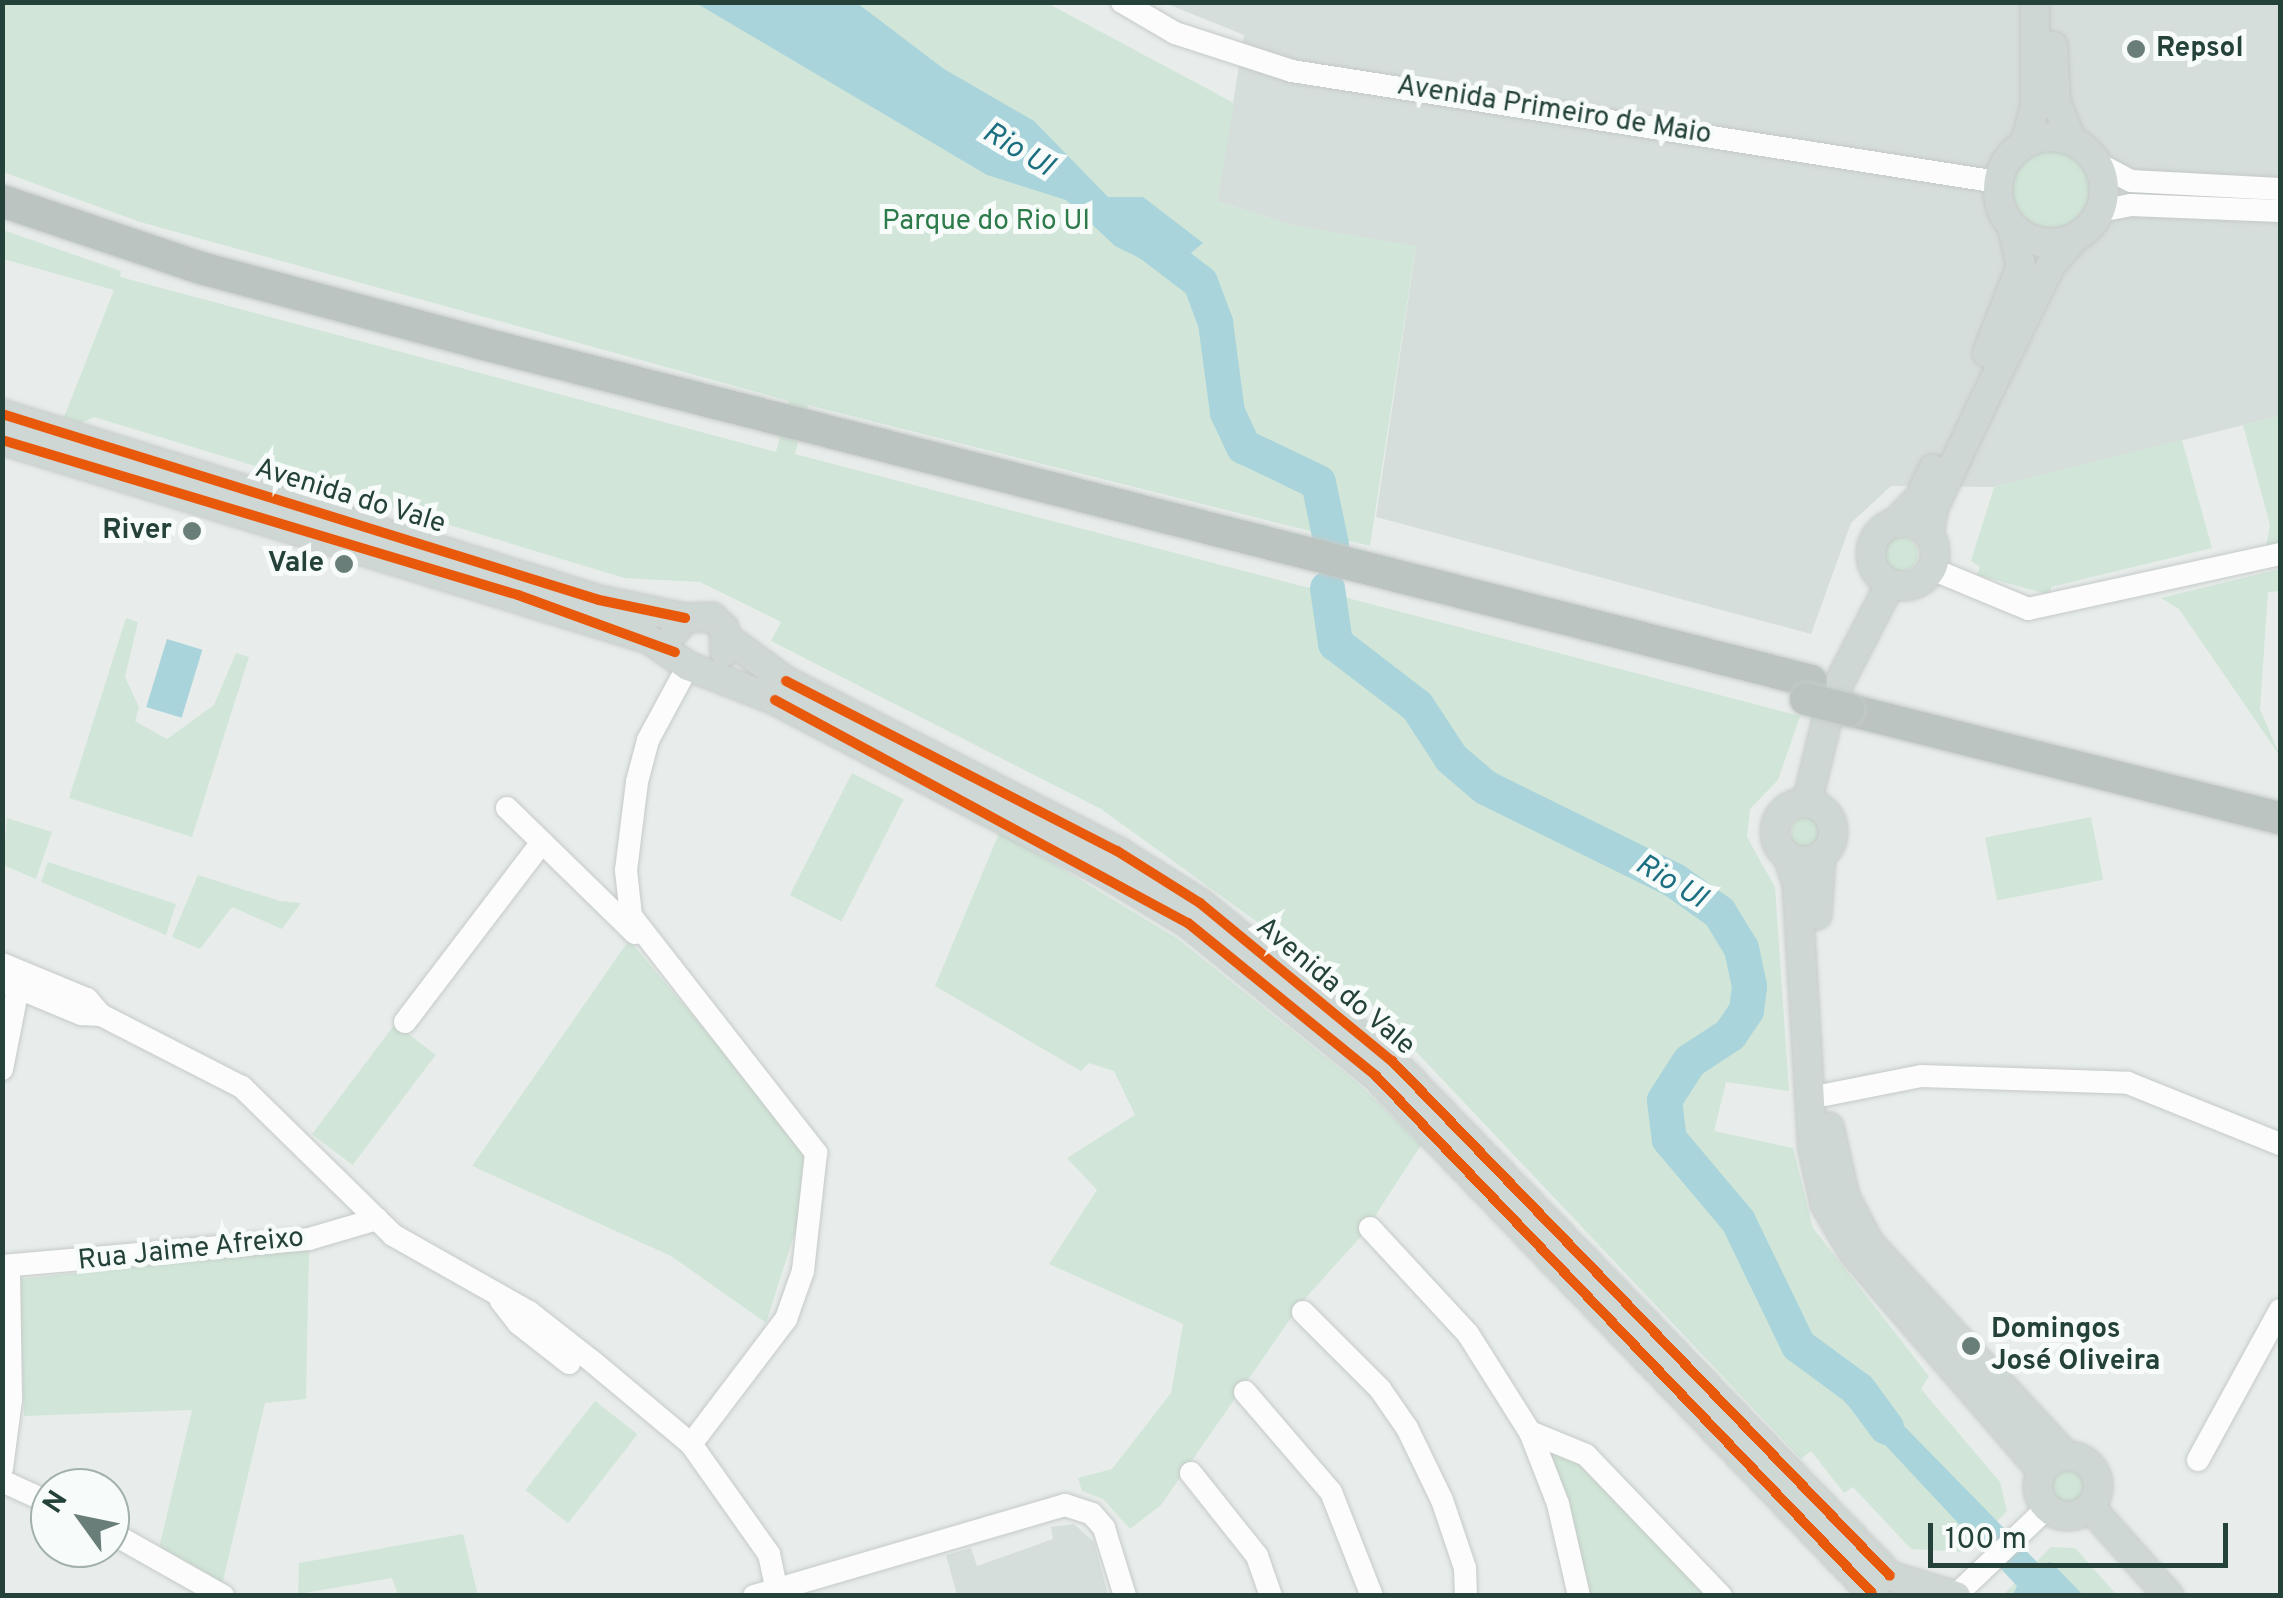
<!DOCTYPE html>
<html>
<head>
<meta charset="utf-8">
<style>
	body { margin:0 }
	#map { position:relative; width:2283px; height:1598px; overflow:hidden; background:#e8edeb; font-family:Overpass,sans-serif }
	div>[style] { position:absolute }
	[style*='--x'] { left:calc(var(--x)*1px); top:calc(var(--y)*1px); width:calc(var(--w)*1px); rotate:calc(var(--a)*1deg) }
	.built>* { inset:0; background:#d6dedb }
	.green>* { inset:0; background:#d1e6d8; transform-origin:0 0 }
	.round { border-radius:50% }
	.water>* { inset:0; background:#a9d4db; transform-origin:0 0 }
	.river>* { height:35px; margin:-17.5px; padding:0 17.5px; transform-origin:17.5px; border-radius:17.5px; background:#a9d4db }
	.roads { filter:drop-shadow(0 0 2px #c5cac8) drop-shadow(0 0 2px #c5cac8) }
	.minor>* { height:22px; margin:-11px; padding:0 11px; transform-origin:11px; border-radius:11px; background:#fcfcfc }
	.major>* { height:28px; margin:-14px; padding:0 14px; transform-origin:14px; border-radius:14px; background:#cfd7d5 }
	.major>.ring { margin:-14px; padding:0; box-sizing:content-box; background:none; border:28px solid #cfd7d5; border-radius:50% }
	.highway>* { height:32px; margin:-16px; padding:0 16px; transform-origin:16px; border-radius:16px; background:#bcc4c2 }
	.bridges { filter:drop-shadow(0 0 2px #c3ccc9) drop-shadow(0 0 2px #c3ccc9) }
	.highway-bridge>* { height:32px; margin:-16px; padding:0 16px; transform-origin:16px; border-radius:16px; background:#bcc4c2 }
	.cycleway>* { height:10px; margin:-5px; padding:0 5px; transform-origin:5px; border-radius:5px; background:#e8590c }
	.dots>* { width:28px; height:28px; translate:-50% -50%; box-sizing:border-box; border:5px solid #f7fbf9; border-radius:50% }
	span { translate:-50% -50%; white-space:nowrap; text-align:center; line-height:1.15; -webkit-text-stroke:10px #f7fbf9; paint-order:stroke }
	.poi-label { font-size:28px; color:#24423a; font-weight:700 }
	.left { translate:0 -50%; text-align:left }
	.right { translate:-100% -50%; text-align:right }
	.street-label { font-size:28px; color:#24423a }
	.park-label { font-size:28px; color:#2d7a4b }
	.water-label { font-size:30px; color:#1c6f80; font-style:italic }
	.frame { position:absolute; inset:0; border:5px solid #24423a; pointer-events:none }
	.north { position:absolute; left:30px; top:1468px; width:100px; height:100px; box-sizing:border-box; background:#f7fbf9; border:2px solid #a3b1ad; border-radius:50%; rotate:303deg; font-size:28px; font-weight:700; line-height:40px; text-align:center; color:#24423a }
	.north::after { content:''; display:block; margin:auto; width:35px; height:45px; background:#697e78; clip-path:polygon(50% 0,100% 100%,50% 72%,0 100%) }
	.scale { position:absolute; left:1928px; top:1523px; width:300px; height:45px; box-sizing:border-box; border:5px solid #24423a; border-top:0; padding-left:12px; font-size:30px; line-height:35px; white-space:nowrap; color:#24423a; -webkit-text-stroke:8px #f7fbf9; paint-order:stroke }
</style>
</head>
<body>
<div id="map">
	<div class="built">
		<i style="clip-path:polygon(1165px 3px,2280px 3px,2280px 416px,1994px 487px,1891px 486px,1851px 523px,1811px 634px,1376px 517px,1416px 247px,1291px 225px,1217px 201px,1244px 35px)"></i>
		<i style="clip-path:polygon(1074px 1524px,1094px 1542px,1108px 1595px,957px 1595px,946px 1555px,971px 1548px,977px 1566px,1053px 1539px,1051px 1527px)"></i>
	</div>
	<div class="green">
		<i style="clip-path:polygon(2px 3px,1047px 3px,1234px 103px,1217px 201px,1291px 225px,1416px 246px,1370px 546px,808px 405px,795px 454px,1800px 716px,1778px 780px,1750px 809px,1747px 837px,1775px 887px,1789px 1091px,1726px 1082px,1714px 1131px,1793px 1148px,1813px 1228px,1929px 1376px,1921px 1389px,2000px 1482px,2007px 1511px,1967px 1552px,1911px 1549px,1853px 1487px,1844px 1493px,1811px 1451px,1801px 1459px,1373px 1006px,1101px 809px,771px 641px,781px 622px,700px 582px,624px 578px,94px 417px,81px 423px,64px 417px,114px 290px,3px 259px,3px 230px,121px 271px,120px 277px,776px 452px,789px 401px,140px 222px,3px 172px)"></i>
		<i class="round" style="left:2013px;top:151px;width:76px;height:76px"></i>
		<i style="clip-path:polygon(2280px 416px,2280px 542px,2266px 547px,2270px 525px,2243px 425px)"></i>
		<i style="clip-path:polygon(2182px 440px,2212px 548px,2051px 587px,2050px 595px,1977px 575px,1980px 567px,1971px 561px,1994px 487px)"></i>
		<i class="round" style="left:1884px;top:537px;width:34px;height:34px"></i>
		<i style="clip-path:polygon(2280px 569px,2280px 591px,2268px 592px,2260px 709px,2280px 756px,2179px 609px,2161px 598px)"></i>
		<i style="clip-path:polygon(126px 618px,138px 622px,125px 677px,139px 707px,135px 721px,167px 739px,214px 705px,236px 653px,249px 657px,192px 837px,69px 798px)"></i>
		<i style="left:852px;top:773px;width:58px;height:137px;rotate:27deg"></i>
		<i class="round" style="left:1791px;top:817px;width:32px;height:32px"></i>
		<i style="left:2091px;top:817px;width:64px;height:108px;rotate:79deg"></i>
		<i style="clip-path:polygon(7px 818px,52px 832px,36px 879px,3px 865px)"></i>
		<i style="clip-path:polygon(1000px 831px,1178px 939px,1358px 1083px,1421px 1145px,1364px 1233px,1302px 1302px,1161px 1505px,1130px 1529px,1103px 1499px,1082px 1491px,1078px 1478px,1112px 1469px,1171px 1393px,1183px 1324px,1049px 1264px,1097px 1190px,1067px 1158px,1135px 1115px,1114px 1071px,1089px 1063px,1081px 1071px,935px 986px)"></i>
		<i style="clip-path:polygon(48px 862px,176px 904px,166px 935px,41px 882px)"></i>
		<i style="clip-path:polygon(198px 875px,280px 901px,301px 903px,282px 929px,232px 907px,200px 949px,172px 937px)"></i>
		<i style="clip-path:polygon(629px 940px,803px 1146px,809px 1188px,766px 1323px,671px 1256px,472px 1166px)"></i>
		<i style="left:395px;top:1024px;width:51px;height:138px;rotate:37deg"></i>
		<i style="clip-path:polygon(309px 1249px,306px 1399px,265px 1403px,221px 1589px,158px 1552px,192px 1410px,24px 1416px,20px 1279px)"></i>
		<i style="left:595px;top:1401px;width:54px;height:113px;rotate:38deg"></i>
		<i style="clip-path:polygon(1545px 1448px,1581px 1465px,1709px 1595px,1588px 1595px)"></i>
		<i class="round" style="left:2052px;top:1468px;width:36px;height:36px"></i>
		<i style="clip-path:polygon(463px 1534px,478px 1595px,398px 1595px,392px 1578px,298px 1594px,299px 1563px)"></i>
		<i style="clip-path:polygon(2051px 1547px,2075px 1548px,2117px 1595px,2002px 1596px)"></i>
	</div>
	<div class="water">
		<i style="clip-path:polygon(696px 3px,857px 3px,944px 69px,1034px 121px,1108px 197px,1143px 197px,1203px 243px,1168px 272px,1115px 246px,1066px 200px,987px 175px)"></i>
		<i style="left:167px;top:639px;width:37px;height:71px;rotate:17deg"></i>
		<i style="clip-path:polygon(1863px 1384px,2039px 1564px,2051px 1562px,2083px 1595px,2013px 1595px,2017px 1586px,1844px 1401px)"></i>
	</div>
	<div class="river">
		<i style="--x:1141;--y:237;--w:74;--a:37.3"></i>
		<i style="--x:1200;--y:282;--w:43;--a:69.4"></i>
		<i style="--x:1215;--y:322;--w:91;--a:82.4"></i>
		<i style="--x:1227;--y:412;--w:38;--a:65"></i>
		<i style="--x:1243;--y:446;--w:83;--a:25.6"></i>
		<i style="--x:1318;--y:482;--w:63;--a:78.2"></i>
		<i style="--x:1327;--y:588;--w:56;--a:81.7"></i>
		<i style="--x:1335;--y:643;--w:103;--a:37.5"></i>
		<i style="--x:1417;--y:706;--w:62;--a:56.8"></i>
		<i style="--x:1451;--y:758;--w:45;--a:40.5"></i>
		<i style="--x:1485;--y:787;--w:211;--a:26.2"></i>
		<i style="--x:1674;--y:880;--w:55;--a:35.4"></i>
		<i style="--x:1719;--y:912;--w:42;--a:58.6"></i>
		<i style="--x:1741;--y:948;--w:39;--a:78"></i>
		<i style="--x:1749;--y:986;--w:24;--a:97"></i>
		<i style="--x:1746;--y:1010;--w:29;--a:124"></i>
		<i style="--x:1730;--y:1034;--w:49;--a:146.6"></i>
		<i style="--x:1689;--y:1061;--w:46;--a:122.7"></i>
		<i style="--x:1664;--y:1100;--w:39;--a:83"></i>
		<i style="--x:1669;--y:1139;--w:107;--a:49.9"></i>
		<i style="--x:1738;--y:1221;--w:138;--a:64.2"></i>
		<i style="--x:1798;--y:1345;--w:74;--a:36.3"></i>
		<i style="--x:1858;--y:1389;--w:47;--a:53.6"></i>
	</div>
	<div class="roads">
		<div class="minor">
			<i style="--x:1122;--y:2;--w:61;--a:30.3"></i>
			<i style="--x:1175;--y:33;--w:123;--a:18"></i>
			<i style="--x:1292;--y:71;--w:715;--a:8.94"></i>
			<i style="--x:2097;--y:163;--w:38;--a:28"></i>
			<i style="--x:2131;--y:181;--w:149;--a:3.1"></i>
			<i style="--x:2100;--y:211;--w:32;--a:-11"></i>
			<i style="--x:2131;--y:205;--w:149;--a:2.3"></i>
			<i style="--x:1932;--y:569;--w:104;--a:22.6"></i>
			<i style="--x:2028;--y:609;--w:258;--a:-12.3"></i>
			<i style="--x:688;--y:666;--w:84;--a:118.4"></i>
			<i style="--x:648;--y:740;--w:43;--a:104.7"></i>
			<i style="--x:637;--y:782;--w:89;--a:97.1"></i>
			<i style="--x:626;--y:870;--w:46;--a:83.8"></i>
			<i style="--x:631;--y:916;--w:301;--a:52"></i>
			<i style="--x:816;--y:1153;--w:119;--a:96.3"></i>
			<i style="--x:803;--y:1271;--w:51;--a:109.5"></i>
			<i style="--x:786;--y:1319;--w:157;--a:127.2"></i>
			<i style="--x:507;--y:808;--w:179;--a:44.3"></i>
			<i style="--x:2;--y:964;--w:92;--a:22.4"></i>
			<i style="--x:87;--y:999;--w:21;--a:49"></i>
			<i style="--x:2;--y:981;--w:86;--a:22.7"></i>
			<i style="--x:81;--y:1014;--w:20;--a:3"></i>
			<i style="--x:101;--y:1015;--w:158;--a:27.1"></i>
			<i style="--x:242;--y:1087;--w:211;--a:44.4"></i>
			<i style="--x:393;--y:1235;--w:156;--a:29.5"></i>
			<i style="--x:529;--y:1312;--w:81;--a:38"></i>
			<i style="--x:593;--y:1362;--w:128;--a:39.9"></i>
			<i style="--x:691;--y:1444;--w:135;--a:54.7"></i>
			<i style="--x:769;--y:1554;--w:43;--a:77.9"></i>
			<i style="--x:405;--y:1022;--w:226;--a:-52.7"></i>
			<i style="--x:2;--y:1069;--w:83;--a:-78.8"></i>
			<i style="--x:1825;--y:1095;--w:98;--a:-11.2"></i>
			<i style="--x:1921;--y:1076;--w:207;--a:1.9"></i>
			<i style="--x:2128;--y:1083;--w:164;--a:21.9"></i>
			<i style="--x:1370;--y:1228;--w:144;--a:47.2"></i>
			<i style="--x:1468;--y:1334;--w:116;--a:57.7"></i>
			<i style="--x:1530;--y:1432;--w:77;--a:68.7"></i>
			<i style="--x:1558;--y:1504;--w:94;--a:77.1"></i>
			<i style="--x:2;--y:1266;--w:308;--a:-5"></i>
			<i style="--x:309;--y:1239;--w:71;--a:-16.4"></i>
			<i style="--x:501;--y:1301;--w:28;--a:52"></i>
			<i style="--x:518;--y:1323;--w:65;--a:38.1"></i>
			<i style="--x:1303;--y:1312;--w:109;--a:45"></i>
			<i style="--x:1380;--y:1389;--w:47;--a:55.3"></i>
			<i style="--x:1407;--y:1428;--w:80;--a:64.1"></i>
			<i style="--x:1442;--y:1500;--w:72;--a:71.3"></i>
			<i style="--x:1465;--y:1568;--w:28;--a:88"></i>
			<i style="--x:1245;--y:1392;--w:132;--a:49.3"></i>
			<i style="--x:1331;--y:1492;--w:112;--a:68.5"></i>
			<i style="--x:1530;--y:1432;--w:61;--a:22.3"></i>
			<i style="--x:1586;--y:1455;--w:195;--a:46.2"></i>
			<i style="--x:2198;--y:1460;--w:171;--a:-61.3"></i>
			<i style="--x:2;--y:1468;--w:69;--a:-82.5"></i>
			<i style="--x:11;--y:1400;--w:134;--a:-90.9"></i>
			<i style="--x:1191;--y:1473;--w:106;--a:51.5"></i>
			<i style="--x:1257;--y:1556;--w:42;--a:70.7"></i>
			<i style="--x:2;--y:1481;--w:53;--a:24.6"></i>
			<i style="--x:110;--y:1532;--w:130;--a:29.5"></i>
			<i style="--x:1956;--y:1595;--w:126;--a:-43.7"></i>
			<i style="--x:754;--y:1596;--w:324;--a:-16.3"></i>
			<i style="--x:1065;--y:1505;--w:28;--a:18"></i>
			<i style="--x:1092;--y:1514;--w:18;--a:49"></i>
			<i style="--x:1104;--y:1528;--w:71;--a:72.8"></i>
		</div>
		<div class="major">
			<i style="--x:2053;--y:46;--w:56;--a:86.9"></i>
			<i style="--x:2056;--y:102;--w:42;--a:67.7"></i>
			<i class="ring" style="left:1998px;top:137px;width:78px;height:78px"></i>
			<i style="--x:2025;--y:144;--w:38;--a:-75"></i>
			<i style="--x:2035;--y:107;--w:105;--a:-90"></i>
			<i style="--x:1987;--y:353;--w:93;--a:-68.7"></i>
			<i style="--x:2021;--y:266;--w:40;--a:-103"></i>
			<i style="--x:2;--y:414;--w:625;--a:17.3"></i>
			<i style="--x:599;--y:600;--w:88;--a:11.8"></i>
			<i style="--x:2;--y:440;--w:677;--a:17.1"></i>
			<i style="--x:649;--y:639;--w:47;--a:34.7"></i>
			<i style="--x:688;--y:666;--w:93;--a:21.3"></i>
			<i style="--x:775;--y:700;--w:373;--a:27.6"></i>
			<i style="--x:1106;--y:873;--w:96;--a:31.4"></i>
			<i style="--x:1188;--y:923;--w:242;--a:39.1"></i>
			<i style="--x:1376;--y:1076;--w:721;--a:46.18"></i>
			<i class="ring" style="left:1871px;top:522px;width:36px;height:36px"></i>
			<i style="--x:1895;--y:523;--w:36;--a:-46"></i>
			<i style="--x:1920;--y:497;--w:31;--a:-65"></i>
			<i style="--x:1929;--y:534;--w:27;--a:-80"></i>
			<i style="--x:1934;--y:507;--w:110;--a:-64.8"></i>
			<i style="--x:1981;--y:407;--w:158;--a:-63.8"></i>
			<i style="--x:2051;--y:265;--w:37;--a:-49"></i>
			<i style="--x:675;--y:631;--w:16;--a:-52"></i>
			<i style="--x:685;--y:618;--w:27;--a:-2"></i>
			<i style="--x:712;--y:617;--w:16;--a:43"></i>
			<i style="--x:724;--y:628;--w:24;--a:88"></i>
			<i style="--x:727;--y:638;--w:73;--a:36.1"></i>
			<i style="--x:786;--y:681;--w:372;--a:27.2"></i>
			<i style="--x:1117;--y:851;--w:98;--a:32.1"></i>
			<i style="--x:1200;--y:903;--w:249;--a:39.5"></i>
			<i style="--x:1392;--y:1061;--w:716;--a:45.96"></i>
			<i style="--x:1890;--y:1576;--w:69;--a:16.9"></i>
			<i style="--x:1807;--y:802;--w:110;--a:-76.3"></i>
			<i style="--x:1833;--y:695;--w:125;--a:-62.8"></i>
			<i class="ring" style="left:1775px;top:803px;width:30px;height:30px"></i>
			<i style="--x:1788;--y:856;--w:28;--a:72"></i>
			<i style="--x:1797;--y:883;--w:266;--a:86.6"></i>
			<i style="--x:1813;--y:1149;--w:56;--a:77.7"></i>
			<i style="--x:1825;--y:1204;--w:56;--a:59.7"></i>
			<i style="--x:1853;--y:1252;--w:289;--a:49.2"></i>
			<i style="--x:1817;--y:915;--w:60;--a:-86.2"></i>
			<i style="--x:1829;--y:1127;--w:72;--a:77.1"></i>
			<i style="--x:1845;--y:1197;--w:52;--a:62.4"></i>
			<i style="--x:1869;--y:1243;--w:290;--a:47.2"></i>
			<i class="ring" style="left:2038px;top:1456px;width:32px;height:32px"></i>
			<i style="--x:2090;--y:1507;--w:119;--a:48.4"></i>
		</div>
		<div class="highway">
			<i style="--x:2;--y:201;--w:210;--a:18.6"></i>
			<i style="--x:201;--y:268;--w:289;--a:15"></i>
			<i style="--x:480;--y:343;--w:1373;--a:14.25"></i>
			<i style="--x:1849;--y:710;--w:444;--a:14.1"></i>
		</div>
	</div>
	<div class="bridges">
		<div class="highway-bridge">
			<i style="--x:1806;--y:699;--w:44;--a:14.3"></i>
		</div>
	</div>
	<div class="cycleway">
		<i style="--x:2;--y:414;--w:625;--a:17.3"></i>
		<i style="--x:599;--y:600;--w:88;--a:11.8"></i>
		<i style="--x:2;--y:440;--w:539;--a:16.72"></i>
		<i style="--x:518;--y:595;--w:167;--a:20"></i>
		<i style="--x:786;--y:681;--w:372;--a:27.2"></i>
		<i style="--x:1117;--y:851;--w:98;--a:32.1"></i>
		<i style="--x:1200;--y:903;--w:249;--a:39.5"></i>
		<i style="--x:1392;--y:1061;--w:716;--a:45.96"></i>
		<i style="--x:775;--y:700;--w:469;--a:28.4"></i>
		<i style="--x:1188;--y:923;--w:242;--a:39.1"></i>
		<i style="--x:1376;--y:1076;--w:716;--a:46.19"></i>
	</div>
	<div class="dots">
		<i style="left:2136px;top:49px;background:#697e78"></i>
		<i style="left:192px;top:531px;background:#697e78"></i>
		<i style="left:344px;top:564px;background:#697e78"></i>
		<i style="left:1971px;top:1346px;background:#697e78"></i>
	</div>
	<div class="poi-label">
		<span class="left" style="left:2156px;top:49px">Repsol</span>
		<span class="right" style="left:172px;top:531px">River</span>
		<span class="right" style="left:324px;top:564px">Vale</span>
		<span class="left" style="left:1991px;top:1346px">Domingos<br>José Oliveira</span>
	</div>
	<div class="street-label">
		<span style="left:1554px;top:111px;rotate:9deg">Avenida Primeiro de Maio</span>
		<span style="left:350px;top:497px;rotate:17deg">Avenida do Vale</span>
		<span style="left:1335px;top:987px;rotate:40deg">Avenida do Vale</span>
		<span style="left:191px;top:1250px;rotate:-6deg">Rua Jaime Afreixo</span>
	</div>
	<div class="park-label">
		<span style="left:986px;top:222px">Parque do Rio Ul</span>
	</div>
	<div class="water-label">
		<span style="left:1017px;top:151px;rotate:31deg">Rio Ul</span>
		<span style="left:1670px;top:883px;rotate:31deg">Rio Ul</span>
	</div>
	<div class="frame"></div>
	<div class="north">N</div>
	<div class="scale">100 m</div>
</div>
</body>
</html>
